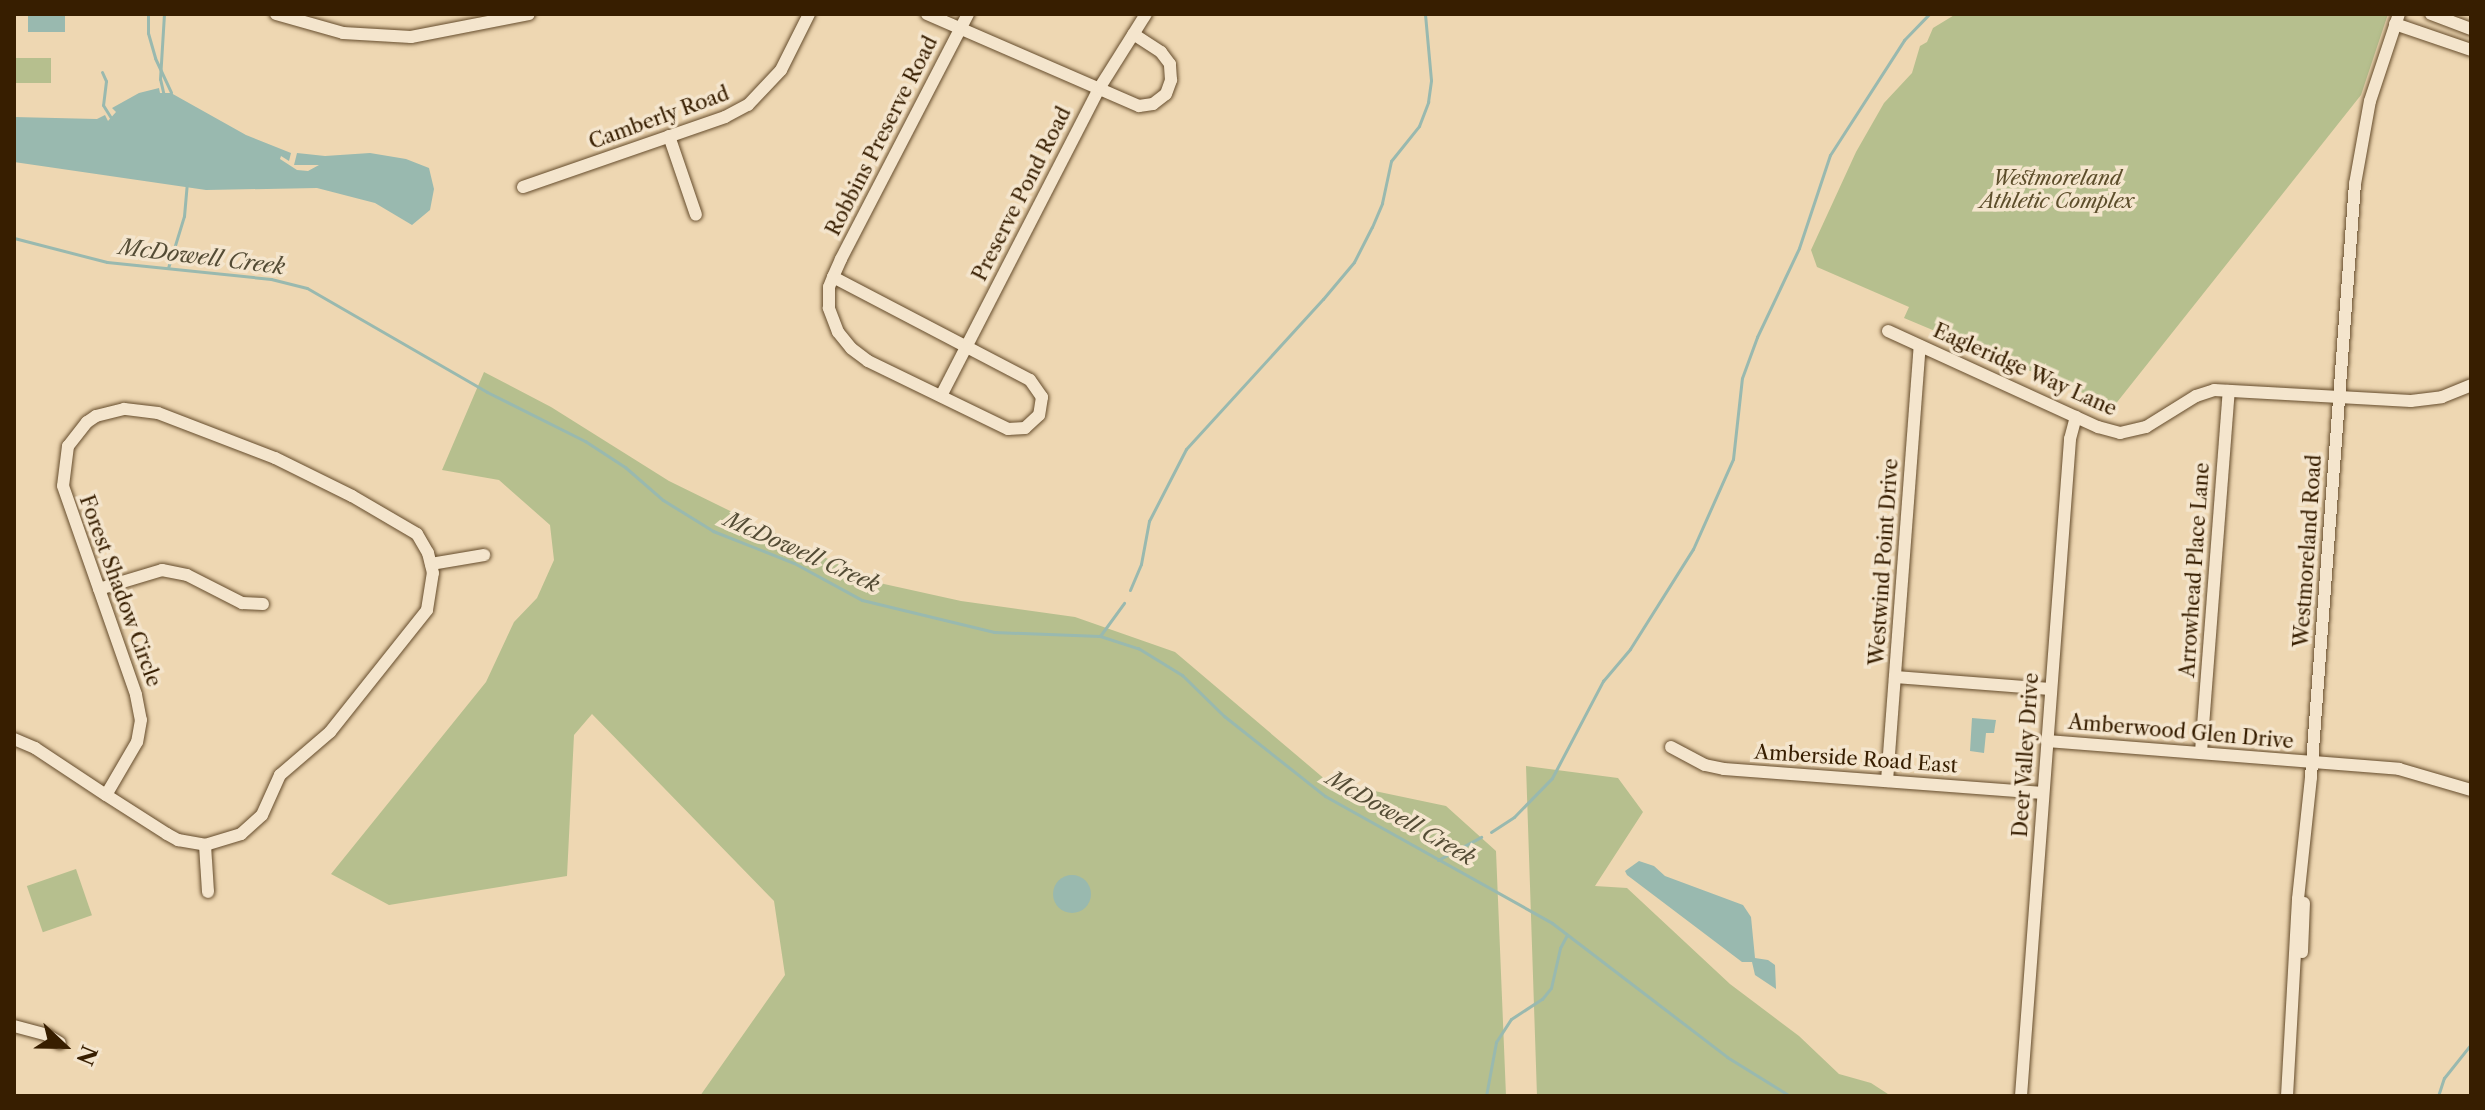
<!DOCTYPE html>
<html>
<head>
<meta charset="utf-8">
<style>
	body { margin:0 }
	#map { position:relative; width:2485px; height:1110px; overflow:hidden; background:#eed7b2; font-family:"Libre Caslon Text",serif }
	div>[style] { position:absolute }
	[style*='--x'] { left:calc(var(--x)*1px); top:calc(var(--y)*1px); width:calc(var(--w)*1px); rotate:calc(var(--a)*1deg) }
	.green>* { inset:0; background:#b6bf8e; transform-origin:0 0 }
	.water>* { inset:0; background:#99b9af; transform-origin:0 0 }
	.round { border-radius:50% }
	.stream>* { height:3px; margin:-1.5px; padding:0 1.5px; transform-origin:1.5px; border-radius:1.5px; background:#99b9af }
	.roads { filter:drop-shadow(0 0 2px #654c2c) drop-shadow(0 0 2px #654c2c) }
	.minor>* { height:12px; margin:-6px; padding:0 6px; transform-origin:6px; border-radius:6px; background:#f4e5cd }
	span { translate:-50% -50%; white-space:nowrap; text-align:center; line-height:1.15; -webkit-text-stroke:7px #f4e5cd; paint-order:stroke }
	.street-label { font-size:20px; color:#371e00 }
	.park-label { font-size:20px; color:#5d4e2b; font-style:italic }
	.water-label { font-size:22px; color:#544c35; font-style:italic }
	.frame { position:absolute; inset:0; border:16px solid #371e00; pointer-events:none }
	.north { position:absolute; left:24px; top:1006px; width:80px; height:80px; -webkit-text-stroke:6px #f4e5cd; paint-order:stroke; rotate:112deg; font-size:22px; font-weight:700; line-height:32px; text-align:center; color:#371e00 }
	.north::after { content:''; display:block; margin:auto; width:28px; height:36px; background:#371e00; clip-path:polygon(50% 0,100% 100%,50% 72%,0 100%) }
</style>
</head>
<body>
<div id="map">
	<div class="green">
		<i style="clip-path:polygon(1956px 14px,2388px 14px,2361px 95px,2114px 406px,1904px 318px,1909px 307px,1817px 267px,1811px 250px,1856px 152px,1884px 103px,1912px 73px,1920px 46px,1927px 42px,1933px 28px)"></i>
		<i style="left:14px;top:58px;width:37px;height:25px"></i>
		<i style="clip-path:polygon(484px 372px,551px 407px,669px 481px,875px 582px,961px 601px,1075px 617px,1175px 652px,1327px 781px,1446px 806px,1496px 851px,1506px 1096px,700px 1096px,785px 975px,774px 901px,592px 714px,574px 735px,567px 876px,389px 905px,331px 874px,486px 682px,514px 622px,537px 598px,554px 560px,550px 525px,499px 480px,442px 470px)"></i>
		<i style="clip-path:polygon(1526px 766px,1618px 778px,1643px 812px,1595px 886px,1627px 888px,1730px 984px,1799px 1036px,1839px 1074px,1871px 1083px,1891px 1096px,1537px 1096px)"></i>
		<i style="left:76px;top:869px;width:49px;height:52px;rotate:71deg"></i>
	</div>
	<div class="water">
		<i style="left:28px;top:14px;width:37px;height:18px"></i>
		<i style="clip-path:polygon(159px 88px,160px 93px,171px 93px,246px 135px,291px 153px,289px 161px,281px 156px,280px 159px,297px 170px,308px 171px,319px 165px,294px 165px,297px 153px,325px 156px,370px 153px,406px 159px,429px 168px,434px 189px,430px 210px,412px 225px,375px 203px,317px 188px,206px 190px,14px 162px,14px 117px,97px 119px,105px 115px,108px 121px,116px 112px,112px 108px,139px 93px)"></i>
		<i style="clip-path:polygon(1972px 718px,1996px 720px,1994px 733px,1986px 733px,1984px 753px,1970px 751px)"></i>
		<i style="clip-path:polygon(1639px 861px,1654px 866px,1665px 876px,1743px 905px,1751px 917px,1755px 958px,1768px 960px,1775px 965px,1776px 989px,1755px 975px,1752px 962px,1742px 962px,1627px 875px,1625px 871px)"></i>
		<i class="round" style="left:1053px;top:875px;width:38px;height:38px"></i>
	</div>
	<div class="stream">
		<i style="--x:148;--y:14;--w:19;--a:90"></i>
		<i style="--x:148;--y:33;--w:26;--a:74"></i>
		<i style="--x:155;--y:58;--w:38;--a:65"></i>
		<i style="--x:102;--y:72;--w:10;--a:66"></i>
		<i style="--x:106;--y:81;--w:24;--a:97"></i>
		<i style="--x:103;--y:105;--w:15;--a:58"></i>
		<i style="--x:164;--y:96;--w:17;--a:-103"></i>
		<i style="--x:160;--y:79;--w:65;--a:-86.5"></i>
		<i style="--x:14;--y:238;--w:96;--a:14.5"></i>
		<i style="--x:107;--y:262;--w:165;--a:5.9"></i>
		<i style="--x:271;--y:279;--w:37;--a:14"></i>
		<i style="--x:307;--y:288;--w:208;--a:30"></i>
		<i style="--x:487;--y:392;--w:110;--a:26.6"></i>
		<i style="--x:585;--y:441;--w:48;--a:33"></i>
		<i style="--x:625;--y:467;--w:50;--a:41"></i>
		<i style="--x:663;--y:500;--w:59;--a:31.8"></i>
		<i style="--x:713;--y:531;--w:87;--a:21.6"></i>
		<i style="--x:794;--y:563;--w:77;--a:28.6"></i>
		<i style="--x:862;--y:600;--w:136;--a:13.6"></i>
		<i style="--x:994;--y:632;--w:106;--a:2.2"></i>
		<i style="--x:1100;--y:636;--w:40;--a:18"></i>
		<i style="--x:1138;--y:648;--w:52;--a:31.5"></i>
		<i style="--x:1182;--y:675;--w:59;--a:44.3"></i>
		<i style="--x:1224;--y:716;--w:129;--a:38.4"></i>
		<i style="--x:1325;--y:796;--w:260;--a:29.2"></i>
		<i style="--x:1552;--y:923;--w:220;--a:37.4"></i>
		<i style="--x:1727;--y:1057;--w:74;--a:31.8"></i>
		<i style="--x:168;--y:268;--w:54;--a:-72.9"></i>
		<i style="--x:184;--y:216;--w:34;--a:-85"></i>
		<i style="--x:1130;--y:590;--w:28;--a:-67"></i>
		<i style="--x:1141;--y:564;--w:44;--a:-79.5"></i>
		<i style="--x:1149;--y:521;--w:81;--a:-62.8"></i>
		<i style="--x:1186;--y:449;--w:203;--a:-47.6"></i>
		<i style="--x:1323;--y:299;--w:48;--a:-50"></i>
		<i style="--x:1354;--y:262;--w:39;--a:-63"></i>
		<i style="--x:1372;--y:227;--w:26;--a:-67"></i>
		<i style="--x:1382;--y:203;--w:43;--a:-77.9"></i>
		<i style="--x:1391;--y:161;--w:45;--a:-51.3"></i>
		<i style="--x:1419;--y:126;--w:26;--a:-69"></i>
		<i style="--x:1428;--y:102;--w:22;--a:-82"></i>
		<i style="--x:1431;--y:80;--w:66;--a:-95.2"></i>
		<i style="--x:1100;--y:636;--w:41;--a:-54"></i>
		<i style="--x:1491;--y:832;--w:27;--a:-33"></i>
		<i style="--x:1514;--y:817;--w:54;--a:-45.7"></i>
		<i style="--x:1552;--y:778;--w:110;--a:-62.3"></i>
		<i style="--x:1603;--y:681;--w:42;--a:-49.8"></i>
		<i style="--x:1630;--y:649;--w:118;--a:-57.8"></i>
		<i style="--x:1693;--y:549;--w:98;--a:-66"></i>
		<i style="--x:1733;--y:459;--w:81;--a:-83.7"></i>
		<i style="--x:1742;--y:378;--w:44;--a:-69.9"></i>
		<i style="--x:1757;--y:337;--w:98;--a:-64.7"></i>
		<i style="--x:1799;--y:248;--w:98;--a:-71.6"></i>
		<i style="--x:1830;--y:155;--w:137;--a:-57.2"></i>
		<i style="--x:1904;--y:40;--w:36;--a:-46"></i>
		<i style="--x:1438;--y:860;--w:49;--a:-28.1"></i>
		<i style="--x:1486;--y:1096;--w:55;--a:-79.5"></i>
		<i style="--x:1496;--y:1042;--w:27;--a:-57"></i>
		<i style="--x:1511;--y:1019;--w:37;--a:-33"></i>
		<i style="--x:1542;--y:999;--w:14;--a:-51"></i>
		<i style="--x:1551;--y:988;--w:41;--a:-77.3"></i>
		<i style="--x:1560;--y:948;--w:15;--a:-62"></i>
		<i style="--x:2438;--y:1096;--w:19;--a:-72"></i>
		<i style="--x:2444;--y:1078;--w:43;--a:-51.5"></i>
	</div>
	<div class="roads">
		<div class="minor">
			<i style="--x:276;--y:14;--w:70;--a:15.8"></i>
			<i style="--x:343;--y:33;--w:68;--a:3.4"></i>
			<i style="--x:411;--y:37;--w:120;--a:-11"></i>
			<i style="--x:927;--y:14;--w:231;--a:23.5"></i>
			<i style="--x:1139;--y:106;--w:14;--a:-8"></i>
			<i style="--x:1153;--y:104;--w:16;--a:-38"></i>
			<i style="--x:1166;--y:94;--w:15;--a:-70"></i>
			<i style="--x:1171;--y:80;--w:16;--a:-94"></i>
			<i style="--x:1170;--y:64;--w:15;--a:-127"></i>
			<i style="--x:1161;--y:52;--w:33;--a:-147"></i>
			<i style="--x:2431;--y:14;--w:43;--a:20.6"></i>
			<i style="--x:2395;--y:24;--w:80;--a:18.9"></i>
			<i style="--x:669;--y:136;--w:83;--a:71.1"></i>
			<i style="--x:523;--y:187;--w:214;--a:-19.1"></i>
			<i style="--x:725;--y:117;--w:26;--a:-28"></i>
			<i style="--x:748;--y:105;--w:48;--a:-46.7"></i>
			<i style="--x:781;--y:70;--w:63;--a:-63.4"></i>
			<i style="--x:833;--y:277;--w:222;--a:27.6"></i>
			<i style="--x:1030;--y:380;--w:21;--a:55"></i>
			<i style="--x:1042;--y:397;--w:18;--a:99"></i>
			<i style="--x:1039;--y:415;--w:19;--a:137"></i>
			<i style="--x:1025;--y:428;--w:17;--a:177"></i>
			<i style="--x:1008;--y:429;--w:156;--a:-154.1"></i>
			<i style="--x:868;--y:361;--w:21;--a:-143"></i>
			<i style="--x:851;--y:348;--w:21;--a:-129"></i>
			<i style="--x:838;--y:332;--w:26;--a:-111"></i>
			<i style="--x:829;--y:308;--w:21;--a:-90"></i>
			<i style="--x:829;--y:287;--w:11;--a:-68"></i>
			<i style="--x:833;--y:277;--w:20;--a:-66"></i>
			<i style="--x:841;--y:259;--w:276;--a:-62.6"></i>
			<i style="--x:1888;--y:331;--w:231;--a:24.6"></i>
			<i style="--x:2098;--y:427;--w:23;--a:15"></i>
			<i style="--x:2120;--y:433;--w:27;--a:-13"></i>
			<i style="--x:2146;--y:427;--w:59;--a:-31.8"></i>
			<i style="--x:2196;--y:396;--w:19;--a:-18"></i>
			<i style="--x:2214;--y:390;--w:197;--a:3.2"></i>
			<i style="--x:2411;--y:401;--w:31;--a:-7"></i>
			<i style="--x:2442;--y:397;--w:31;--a:-22"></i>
			<i style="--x:941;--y:396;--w:348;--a:-62.8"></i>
			<i style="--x:1100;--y:87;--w:86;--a:-57.8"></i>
			<i style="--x:431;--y:564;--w:54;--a:-9.6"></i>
			<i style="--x:99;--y:589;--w:66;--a:-16.8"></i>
			<i style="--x:162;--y:570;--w:25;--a:11"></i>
			<i style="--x:187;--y:575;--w:62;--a:27"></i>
			<i style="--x:242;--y:603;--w:21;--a:3"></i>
			<i style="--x:1895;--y:677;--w:156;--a:4.4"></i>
			<i style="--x:14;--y:739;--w:23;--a:23"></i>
			<i style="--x:35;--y:748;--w:85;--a:33.5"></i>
			<i style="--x:106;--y:795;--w:72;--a:32.6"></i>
			<i style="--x:167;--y:834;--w:13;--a:29"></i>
			<i style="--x:178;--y:840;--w:27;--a:10"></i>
			<i style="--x:205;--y:845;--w:38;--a:-17"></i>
			<i style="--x:241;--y:834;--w:28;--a:-42"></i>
			<i style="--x:262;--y:815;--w:44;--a:-65.8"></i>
			<i style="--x:280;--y:775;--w:66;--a:-40.7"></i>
			<i style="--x:330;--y:732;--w:156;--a:-51.5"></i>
			<i style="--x:427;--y:610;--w:37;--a:-81"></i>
			<i style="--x:433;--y:573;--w:21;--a:-104"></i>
			<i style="--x:428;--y:553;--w:22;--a:-120"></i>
			<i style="--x:417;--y:534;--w:75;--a:-149.7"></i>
			<i style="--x:352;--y:496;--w:86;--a:-153.7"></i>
			<i style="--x:275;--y:458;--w:125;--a:-159"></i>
			<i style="--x:158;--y:413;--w:34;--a:-173"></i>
			<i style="--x:124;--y:409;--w:29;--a:166"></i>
			<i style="--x:96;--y:416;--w:11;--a:146"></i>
			<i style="--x:87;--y:422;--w:31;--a:128"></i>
			<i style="--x:68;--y:446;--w:40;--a:97.1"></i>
			<i style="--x:63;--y:486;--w:221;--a:70.7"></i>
			<i style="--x:136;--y:695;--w:25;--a:79"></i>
			<i style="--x:141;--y:720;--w:22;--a:100"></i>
			<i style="--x:137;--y:742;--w:61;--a:120.3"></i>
			<i style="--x:2047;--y:741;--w:353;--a:4.5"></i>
			<i style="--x:2399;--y:769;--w:75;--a:16.3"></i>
			<i style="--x:1671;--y:747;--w:38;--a:28"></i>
			<i style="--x:1705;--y:765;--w:19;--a:12"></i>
			<i style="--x:1724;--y:769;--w:320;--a:4.3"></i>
			<i style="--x:2201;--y:752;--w:362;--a:-85.6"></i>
			<i style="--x:1887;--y:781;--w:436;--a:-85.7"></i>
			<i style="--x:205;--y:845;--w:47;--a:86.3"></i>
			<i style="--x:2302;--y:952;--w:49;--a:-87.7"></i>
			<i style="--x:14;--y:1026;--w:34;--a:15"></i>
			<i style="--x:47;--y:1035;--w:15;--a:32"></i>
			<i style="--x:2021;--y:1096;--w:659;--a:-85.73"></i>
			<i style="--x:2070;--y:439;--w:23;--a:-75"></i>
			<i style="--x:2287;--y:1096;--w:197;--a:-86.8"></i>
			<i style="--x:2298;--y:899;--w:123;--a:-83.9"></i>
			<i style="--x:2311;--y:777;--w:595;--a:-85.76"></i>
			<i style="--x:2355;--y:184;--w:84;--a:-79.8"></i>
			<i style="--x:2370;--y:101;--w:92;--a:-71.6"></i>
		</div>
	</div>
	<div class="street-label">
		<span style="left:659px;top:118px;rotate:-20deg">Camberly Road</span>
		<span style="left:882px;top:136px;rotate:-63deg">Robbins Preserve Road</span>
		<span style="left:1022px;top:194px;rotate:-63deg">Preserve Pond Road</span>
		<span style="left:2025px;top:370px;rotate:24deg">Eagleridge Way Lane</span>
		<span style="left:2308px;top:551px;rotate:-86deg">Westmoreland Road</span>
		<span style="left:1884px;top:562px;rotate:-86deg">Westwind Point Drive</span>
		<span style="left:2195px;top:570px;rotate:-86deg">Arrowhead Place Lane</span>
		<span style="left:120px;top:591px;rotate:70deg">Forest Shadow Circle</span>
		<span style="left:2181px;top:732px;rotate:5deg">Amberwood Glen Drive</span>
		<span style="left:2026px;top:755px;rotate:-86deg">Deer Valley Drive</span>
		<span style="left:1856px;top:759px;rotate:4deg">Amberside Road East</span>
	</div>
	<div class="park-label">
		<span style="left:2057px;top:190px">Westmoreland<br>Athletic Complex</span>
	</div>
	<div class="water-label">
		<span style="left:202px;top:257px;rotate:7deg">McDowell Creek</span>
		<span style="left:802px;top:552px;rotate:24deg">McDowell Creek</span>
		<span style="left:1401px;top:818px;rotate:30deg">McDowell Creek</span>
	</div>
	<div class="frame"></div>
	<div class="north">N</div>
</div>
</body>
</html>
